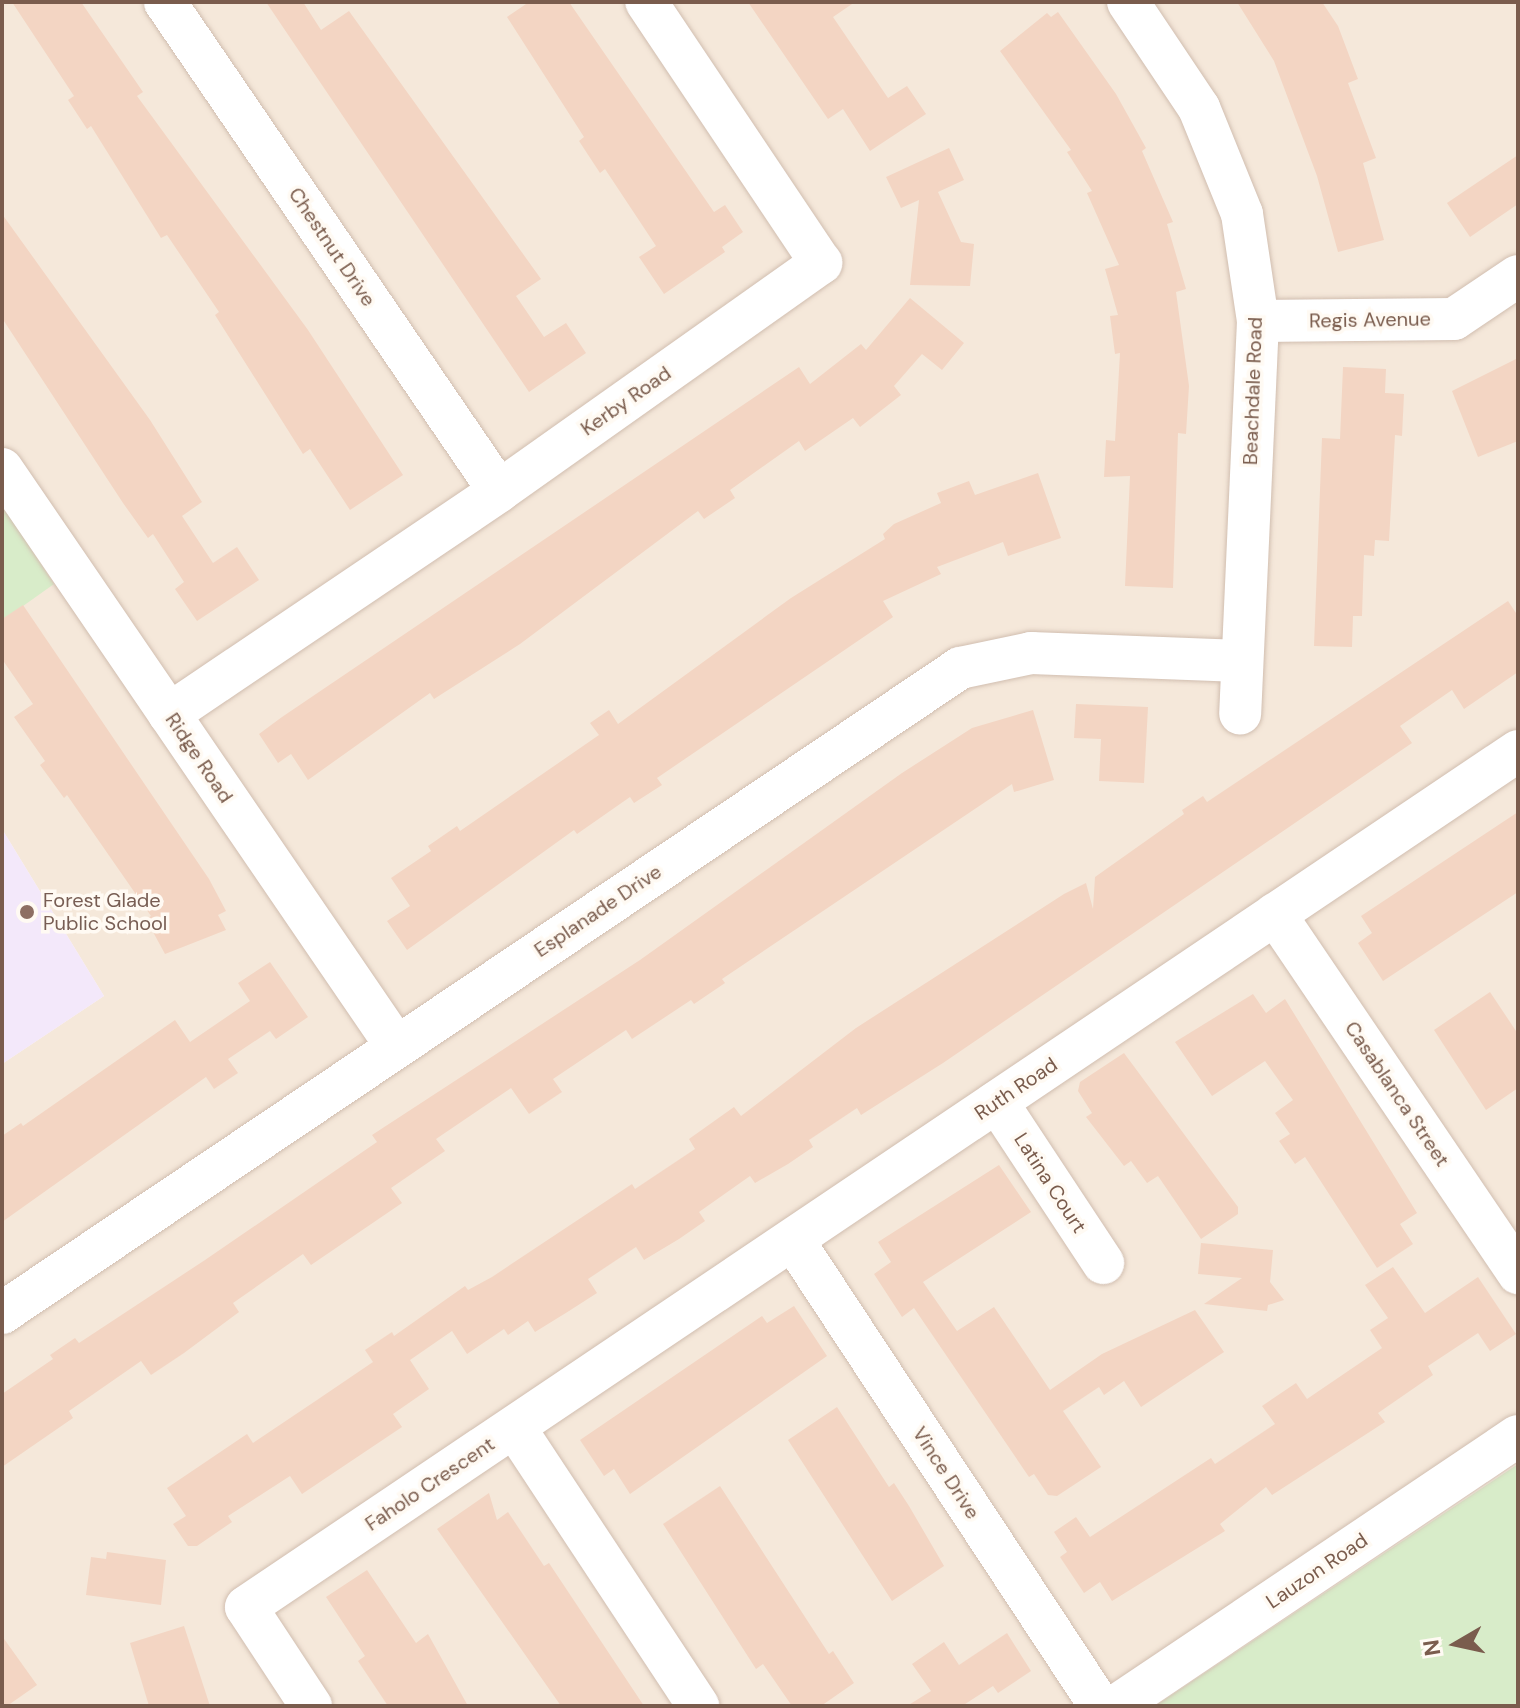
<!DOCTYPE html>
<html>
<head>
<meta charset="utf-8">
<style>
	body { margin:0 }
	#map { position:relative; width:1520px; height:1708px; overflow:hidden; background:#fdf6ec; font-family:"DM Sans",sans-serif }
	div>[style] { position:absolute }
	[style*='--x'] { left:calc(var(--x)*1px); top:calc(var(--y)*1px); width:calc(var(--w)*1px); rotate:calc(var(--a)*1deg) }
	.residential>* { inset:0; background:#f5e8da }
	.education>* { inset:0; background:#f3e8fa }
	.green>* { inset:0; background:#d8ecc9 }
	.building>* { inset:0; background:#f3d5c3 }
	.roads { filter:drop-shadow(0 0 2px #d1beb0) drop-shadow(0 0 2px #d1beb0) }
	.minor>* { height:42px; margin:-21px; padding:0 21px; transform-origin:21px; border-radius:21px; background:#fff }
	.dots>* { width:22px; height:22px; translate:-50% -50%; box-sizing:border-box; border:4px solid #fffaf3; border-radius:50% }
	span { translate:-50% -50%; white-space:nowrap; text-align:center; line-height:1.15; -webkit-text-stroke:7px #fffaf3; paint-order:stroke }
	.street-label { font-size:20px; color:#7a5c4d }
	.education-label { font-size:20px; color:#785e54 }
	.left { translate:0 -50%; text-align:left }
	.frame { position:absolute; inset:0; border:4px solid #7a5c4d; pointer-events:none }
	.north { position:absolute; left:1416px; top:1604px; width:80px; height:80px; -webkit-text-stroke:6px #fffaf3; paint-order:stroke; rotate:261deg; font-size:22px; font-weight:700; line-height:32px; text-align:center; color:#7a5c4d }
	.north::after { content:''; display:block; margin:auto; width:28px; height:36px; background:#7a5c4d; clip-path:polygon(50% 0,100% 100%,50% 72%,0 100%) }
</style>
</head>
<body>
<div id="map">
	<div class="residential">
		<i style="clip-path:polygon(2px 2px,1518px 2px,1518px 1415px,1087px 1706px,2px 1706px,2px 1064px,104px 996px,2px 829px)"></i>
	</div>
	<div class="education">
		<i style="clip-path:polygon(2px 829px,104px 996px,2px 1064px)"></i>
	</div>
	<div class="green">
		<i style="clip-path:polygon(2px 505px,54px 584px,2px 621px)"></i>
		<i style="clip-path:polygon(1518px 1464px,1518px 1706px,1155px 1706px)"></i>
	</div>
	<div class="building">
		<i style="clip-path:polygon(12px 2px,81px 2px,143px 92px,137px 96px,308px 330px,403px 475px,350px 510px,310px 449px,303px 454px,215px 315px,219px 312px,167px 235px,161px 238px,91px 126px,87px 129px,68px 100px,74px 96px)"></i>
		<i style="clip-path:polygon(266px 2px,303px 2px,321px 30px,349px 11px,541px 279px,516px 296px,544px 337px,566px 323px,586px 353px,529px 392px)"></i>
		<i style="clip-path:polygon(529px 2px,569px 2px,714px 212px,725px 205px,743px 232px,722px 247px,725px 252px,664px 294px,639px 257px,656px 246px,605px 169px,600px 173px,579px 141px,584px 137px,507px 17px)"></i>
		<i style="clip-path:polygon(748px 2px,855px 2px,833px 17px,888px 98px,907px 86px,926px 114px,870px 151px,843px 109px,828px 119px)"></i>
		<i style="clip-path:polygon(1237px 2px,1322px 2px,1338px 26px,1358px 79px,1348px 83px,1376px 158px,1363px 163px,1384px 240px,1338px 252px,1317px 176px,1274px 61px)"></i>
		<i style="clip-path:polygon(1058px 12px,1116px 94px,1146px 148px,1142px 151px,1173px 222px,1167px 224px,1186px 289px,1176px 292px,1189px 386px,1186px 434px,1178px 433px,1173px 588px,1125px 586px,1130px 476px,1104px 477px,1106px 440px,1115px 441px,1120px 353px,1115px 354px,1110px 316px,1118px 315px,1105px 269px,1119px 265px,1087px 193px,1092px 191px,1067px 152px,1071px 150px,1000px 51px,1047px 13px,1051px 17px)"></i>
		<i style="clip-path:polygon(949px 148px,964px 180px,938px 192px,961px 242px,974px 244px,970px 286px,910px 285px,919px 200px,901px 208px,886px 177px)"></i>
		<i style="clip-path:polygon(1518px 155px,1518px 204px,1470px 237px,1447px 203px)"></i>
		<i style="clip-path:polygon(2px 214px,150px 420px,202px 502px,182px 516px,213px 563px,237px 547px,259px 580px,197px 621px,175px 589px,184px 582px,153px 534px,148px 538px,123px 503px,2px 318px)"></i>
		<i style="clip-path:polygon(910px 298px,964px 343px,942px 370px,922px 354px,894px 386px,901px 395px,860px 427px,853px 418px,805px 451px,799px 441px,730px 490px,735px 498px,704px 519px,698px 511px,520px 644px,434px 699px,430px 693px,308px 780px,291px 754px,278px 763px,259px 734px,282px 717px,799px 367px,810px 384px,861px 344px,866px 350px)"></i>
		<i style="clip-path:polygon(1518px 358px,1518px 441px,1478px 457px,1452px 391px)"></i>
		<i style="clip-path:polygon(1343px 367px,1386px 369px,1385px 393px,1404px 394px,1402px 436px,1395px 435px,1389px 541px,1375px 540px,1374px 556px,1364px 555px,1362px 616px,1353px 616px,1352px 647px,1314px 646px,1322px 438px,1340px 439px)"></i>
		<i style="clip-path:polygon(1038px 473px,1061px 538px,1008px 556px,1003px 542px,937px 567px,941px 574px,883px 601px,893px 617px,657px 778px,662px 785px,634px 803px,630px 797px,577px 834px,574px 830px,407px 950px,387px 921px,410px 906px,391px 878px,431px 851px,428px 846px,457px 826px,460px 831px,599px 735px,590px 723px,609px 710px,618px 724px,791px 598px,885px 539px,883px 534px,894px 524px,941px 503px,937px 493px,969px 481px,975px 495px)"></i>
		<i style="clip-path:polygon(1508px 601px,1518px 616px,1518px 672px,1464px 709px,1452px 690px,1400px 726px,1412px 743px,943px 1063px,861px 1115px,857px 1108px,809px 1140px,813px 1147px,788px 1164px,755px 1183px,750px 1176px,699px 1212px,705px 1221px,679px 1239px,644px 1260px,636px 1247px,588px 1279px,597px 1293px,569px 1311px,535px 1332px,528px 1321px,508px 1335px,504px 1329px,467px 1354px,452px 1331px,410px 1360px,429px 1389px,393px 1414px,402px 1427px,302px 1494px,290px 1476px,228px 1516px,232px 1522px,197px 1546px,188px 1546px,173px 1524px,186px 1516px,167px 1488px,247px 1434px,253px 1443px,317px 1400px,373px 1362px,365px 1350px,392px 1332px,394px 1336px,465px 1286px,468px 1290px,492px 1277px,632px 1184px,635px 1189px,695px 1149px,689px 1139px,734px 1107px,741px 1116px,856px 1028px,1064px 894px,1086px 883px,1093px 909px,1095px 877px,1184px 814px,1182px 810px,1203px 796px,1207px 802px)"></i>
		<i style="clip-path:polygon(23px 605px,209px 879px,226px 911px,218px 915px,226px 930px,165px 954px,146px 919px,151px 916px,67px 795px,64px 798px,40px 765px,45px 761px,14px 717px,33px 704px,2px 659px,2px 619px)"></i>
		<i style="clip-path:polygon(1076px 704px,1148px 707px,1144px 783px,1099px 781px,1101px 739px,1074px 738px)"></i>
		<i style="clip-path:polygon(1033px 710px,1054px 780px,1014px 792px,1012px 784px,722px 979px,725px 983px,694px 1004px,691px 1000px,632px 1039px,626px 1030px,553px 1079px,562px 1092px,529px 1114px,511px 1088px,436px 1139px,445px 1151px,391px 1188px,402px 1203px,311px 1265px,303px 1254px,233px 1303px,239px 1312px,184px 1353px,151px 1375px,141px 1361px,69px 1411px,73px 1418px,2px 1467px,2px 1394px,53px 1359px,50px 1355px,75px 1338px,79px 1343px,205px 1260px,377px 1142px,372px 1135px,640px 960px,902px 773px,972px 728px)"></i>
		<i style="clip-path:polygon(1518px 812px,1518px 892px,1383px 981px,1358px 943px,1372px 933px,1361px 916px)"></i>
		<i style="clip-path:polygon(270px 962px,308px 1017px,276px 1039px,270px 1031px,228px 1059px,238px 1073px,214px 1089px,206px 1077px,2px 1222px,2px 1136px,21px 1123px,23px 1126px,175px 1020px,190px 1042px,250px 1001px,238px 983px)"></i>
		<i style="clip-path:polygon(1490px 992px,1518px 1034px,1518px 1088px,1486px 1110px,1434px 1030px)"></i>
		<i style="clip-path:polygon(1253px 994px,1266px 1013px,1285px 999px,1417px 1213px,1400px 1224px,1413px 1244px,1377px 1268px,1305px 1157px,1295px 1164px,1279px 1141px,1290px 1134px,1275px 1113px,1293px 1100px,1265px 1061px,1212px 1096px,1175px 1042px)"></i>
		<i style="clip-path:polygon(1124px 1053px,1238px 1207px,1238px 1214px,1201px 1239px,1158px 1176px,1147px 1183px,1131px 1161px,1124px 1166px,1086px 1117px,1092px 1113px,1078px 1091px,1080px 1082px)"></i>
		<i style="clip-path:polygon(999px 1165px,1031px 1212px,923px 1282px,957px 1331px,994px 1307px,1050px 1390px,1102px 1354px,1195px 1310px,1224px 1352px,1141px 1407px,1124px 1381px,1104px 1395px,1099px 1387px,1063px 1411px,1101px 1467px,1057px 1496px,1048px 1495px,1034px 1474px,1029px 1477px,914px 1308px,902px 1317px,874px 1274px,891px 1262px,878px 1242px)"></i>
		<i style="clip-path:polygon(1201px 1243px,1273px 1250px,1270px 1282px,1284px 1300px,1268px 1305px,1267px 1311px,1204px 1304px,1242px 1278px,1198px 1274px)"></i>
		<i style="clip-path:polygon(1393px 1267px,1425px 1313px,1478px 1277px,1516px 1334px,1490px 1351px,1478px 1333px,1428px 1366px,1433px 1375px,1378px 1413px,1385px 1422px,1272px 1495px,1266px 1487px,1220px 1524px,1225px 1531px,1112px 1601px,1100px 1582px,1084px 1593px,1060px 1557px,1067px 1552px,1054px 1532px,1076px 1517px,1090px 1537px,1211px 1458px,1215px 1464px,1275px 1424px,1262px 1406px,1296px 1383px,1307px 1399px,1382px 1348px,1370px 1330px,1388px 1318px,1365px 1285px)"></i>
		<i style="clip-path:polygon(794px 1306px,827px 1356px,630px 1494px,614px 1469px,604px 1476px,580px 1440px,762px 1316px,767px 1323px)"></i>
		<i style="clip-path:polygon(837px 1407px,889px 1487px,894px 1483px,909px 1506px,944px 1566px,892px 1601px,788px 1440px)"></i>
		<i style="clip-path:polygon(720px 1486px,829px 1654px,833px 1651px,854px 1683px,821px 1706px,792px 1706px,763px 1664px,756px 1669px,663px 1524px)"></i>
		<i style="clip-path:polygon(489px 1493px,497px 1520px,508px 1512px,544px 1566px,549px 1563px,644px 1706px,561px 1706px,437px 1529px)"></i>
		<i style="clip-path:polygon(107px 1552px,166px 1560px,161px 1605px,86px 1595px,91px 1557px,106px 1559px)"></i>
		<i style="clip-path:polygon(367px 1570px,416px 1643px,428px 1634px,468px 1706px,388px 1706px,358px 1661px,365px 1656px,326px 1597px)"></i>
		<i style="clip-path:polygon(184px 1626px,210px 1706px,149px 1706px,130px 1643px)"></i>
		<i style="clip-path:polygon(1007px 1633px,1031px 1671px,998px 1693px,993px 1686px,962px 1706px,907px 1706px,931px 1691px,912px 1664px,944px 1642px,959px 1665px)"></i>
		<i style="clip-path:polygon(2px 1636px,37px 1685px,7px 1706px,2px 1706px)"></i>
	</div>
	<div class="roads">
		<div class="minor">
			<i style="--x:165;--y:2;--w:592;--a:55.67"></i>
			<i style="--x:1128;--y:2;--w:128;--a:56.2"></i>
			<i style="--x:1199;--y:108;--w:114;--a:67.9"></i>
			<i style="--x:1242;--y:214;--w:108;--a:81.5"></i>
			<i style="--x:1258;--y:321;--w:393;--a:92.6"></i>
			<i style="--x:1258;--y:321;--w:196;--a:-0.6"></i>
			<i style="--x:1454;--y:319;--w:77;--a:-33.9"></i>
			<i style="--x:2;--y:469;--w:699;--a:55.67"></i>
			<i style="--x:169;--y:714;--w:398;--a:-34"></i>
			<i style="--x:499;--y:491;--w:395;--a:-35.3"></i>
			<i style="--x:821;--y:263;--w:314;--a:-123.8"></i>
			<i style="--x:1275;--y:914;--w:434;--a:55.9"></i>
			<i style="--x:997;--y:1102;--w:193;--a:56.6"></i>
			<i style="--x:793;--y:1240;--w:558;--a:56.62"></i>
			<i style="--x:2;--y:1313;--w:1155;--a:-33.95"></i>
			<i style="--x:960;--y:668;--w:73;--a:-11.9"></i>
			<i style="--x:1031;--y:653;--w:210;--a:2.2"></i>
			<i style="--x:515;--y:1428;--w:333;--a:56.6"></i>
			<i style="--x:311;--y:1706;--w:118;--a:-123.3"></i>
			<i style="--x:246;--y:1607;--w:1533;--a:-33.94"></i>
			<i style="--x:1116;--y:1706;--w:484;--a:-33.9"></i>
		</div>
	</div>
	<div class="dots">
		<i style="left:27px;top:912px;background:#8d6e63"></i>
	</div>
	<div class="street-label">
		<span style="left:332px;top:247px;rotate:56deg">Chestnut Drive</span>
		<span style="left:1370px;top:320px;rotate:-1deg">Regis Avenue</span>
		<span style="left:1253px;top:391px;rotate:-88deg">Beachdale Road</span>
		<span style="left:626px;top:401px;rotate:-35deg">Kerby Road</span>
		<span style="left:199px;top:758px;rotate:56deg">Ridge Road</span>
		<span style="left:598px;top:911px;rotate:-34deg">Esplanade Drive</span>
		<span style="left:1016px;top:1089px;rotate:-34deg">Ruth Road</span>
		<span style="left:1397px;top:1094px;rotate:56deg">Casablanca Street</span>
		<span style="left:1050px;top:1183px;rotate:57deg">Latina Court</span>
		<span style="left:946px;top:1473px;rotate:57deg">Vince Drive</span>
		<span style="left:430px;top:1484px;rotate:-34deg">Faholo Crescent</span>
		<span style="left:1317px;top:1571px;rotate:-34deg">Lauzon Road</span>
	</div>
	<div class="education-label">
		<span class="left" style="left:43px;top:912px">Forest Glade<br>Public School</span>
	</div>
	<div class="frame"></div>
	<div class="north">N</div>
</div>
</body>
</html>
